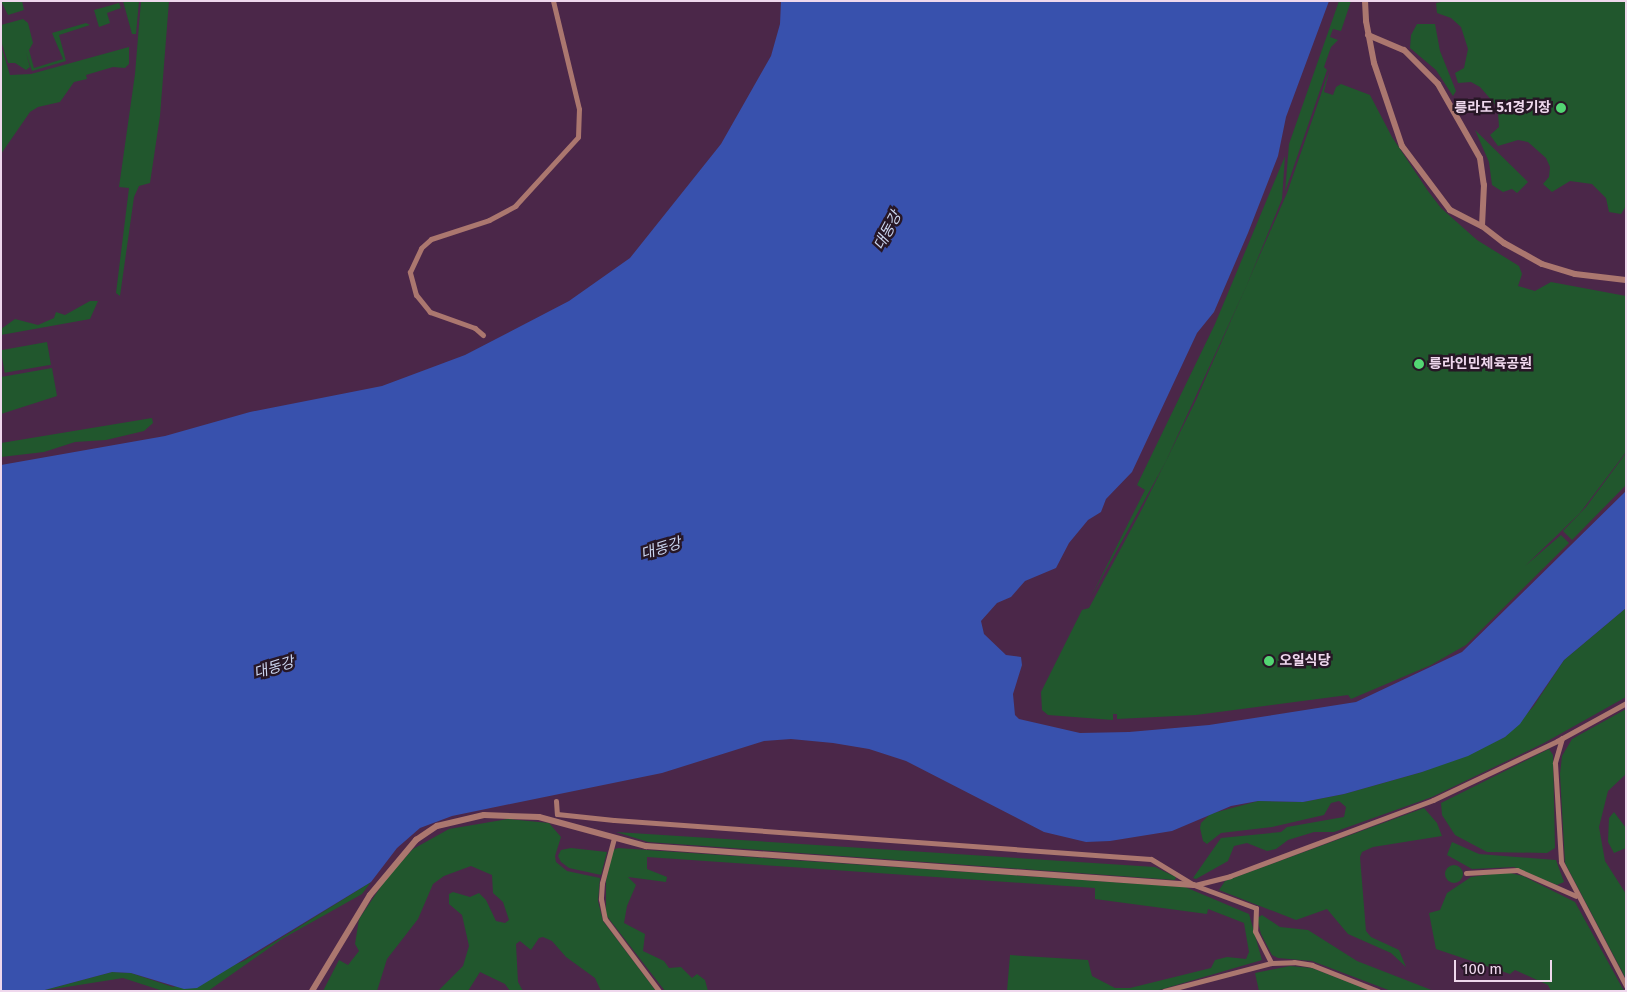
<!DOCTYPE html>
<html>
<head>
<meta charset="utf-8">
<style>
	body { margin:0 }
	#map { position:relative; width:1627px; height:992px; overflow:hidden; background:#4b2749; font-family:"Fira Sans","Noto Sans KR",sans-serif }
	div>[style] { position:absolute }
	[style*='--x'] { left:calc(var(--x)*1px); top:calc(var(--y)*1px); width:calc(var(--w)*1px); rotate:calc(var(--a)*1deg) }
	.green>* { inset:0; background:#21572d; transform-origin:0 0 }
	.round { border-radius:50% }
	.water>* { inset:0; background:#3851ad }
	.minor>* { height:5px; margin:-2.5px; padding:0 2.5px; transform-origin:2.5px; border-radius:2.5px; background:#ab776f }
	.tertiary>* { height:6px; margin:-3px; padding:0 3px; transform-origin:3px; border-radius:3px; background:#ab776f }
	.dots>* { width:14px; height:14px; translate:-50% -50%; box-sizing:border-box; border:2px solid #271726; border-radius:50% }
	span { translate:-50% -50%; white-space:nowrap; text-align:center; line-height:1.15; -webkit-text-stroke:5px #271726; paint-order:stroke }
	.poi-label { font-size:14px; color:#efd8ed; font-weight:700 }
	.right { translate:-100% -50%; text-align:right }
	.left { translate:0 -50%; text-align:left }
	.water-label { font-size:15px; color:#cbd5ee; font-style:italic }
	.frame { position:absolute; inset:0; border:2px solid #efd8ed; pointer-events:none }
	.scale { position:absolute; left:1454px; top:960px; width:98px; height:22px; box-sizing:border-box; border:2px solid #efd8ed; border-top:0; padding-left:6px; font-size:15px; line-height:18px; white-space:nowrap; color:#efd8ed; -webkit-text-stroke:4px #271726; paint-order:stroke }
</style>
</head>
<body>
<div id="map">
	<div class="green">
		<i style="clip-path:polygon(1px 1px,22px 1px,24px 10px,8px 15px)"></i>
		<i style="clip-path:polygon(123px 1px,139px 1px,136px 34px,132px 34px)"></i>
		<i style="clip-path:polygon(141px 1px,169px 1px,160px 116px,150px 183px,139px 186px,134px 197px,120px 296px,116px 293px,129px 188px,119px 187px,135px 74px)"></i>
		<i style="clip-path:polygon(1339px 1px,1351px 1px,1341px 31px,1333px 29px,1330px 37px,1338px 40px,1331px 47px,1324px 67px,1327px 70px,1285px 192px,1289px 144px)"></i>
		<i style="clip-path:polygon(1446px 1px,1626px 1px,1626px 206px,1621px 214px,1609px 212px,1606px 198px,1592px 184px,1570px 181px,1552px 192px,1543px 184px,1549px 177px,1550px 167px,1546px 158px,1528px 142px,1518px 140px,1498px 146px,1490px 135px,1499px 127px,1498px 112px,1494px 103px,1480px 87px,1471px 82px,1458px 83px,1455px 73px,1464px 68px,1468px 49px,1461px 27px,1451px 18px,1437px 13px,1436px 3px)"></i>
		<i style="clip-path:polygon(119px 3px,121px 8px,107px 13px,110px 23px,99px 27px,94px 10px)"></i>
		<i style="clip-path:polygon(23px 19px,28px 23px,33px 43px,29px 50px,34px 68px,63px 59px,52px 33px,86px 23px,90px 25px,59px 35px,66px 61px,32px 71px,26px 53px,30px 67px,26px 70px,15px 63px,8px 63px,1px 41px,1px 25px)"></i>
		<i style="clip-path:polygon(1417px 24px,1435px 24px,1440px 51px,1456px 91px,1453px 96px,1436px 70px,1410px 48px,1411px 35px)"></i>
		<i style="clip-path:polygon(1px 45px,10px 75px,31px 74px,129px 47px,129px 64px,125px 68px,113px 67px,86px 75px,87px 79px,74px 82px,60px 102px,38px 107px,30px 112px,1px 154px)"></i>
		<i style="clip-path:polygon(1329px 71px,1324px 92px,1333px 95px,1336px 87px,1341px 84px,1370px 95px,1392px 137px,1428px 191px,1441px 208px,1477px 240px,1519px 266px,1522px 274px,1518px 286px,1535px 291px,1551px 282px,1626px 296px,1626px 452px,1580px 513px,1525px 566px,1561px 535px,1569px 543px,1466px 645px,1431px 665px,1351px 699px,1348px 695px,1196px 715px,1117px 719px,1117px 714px,1113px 714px,1113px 720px,1048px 715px,1042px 710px,1041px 692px,1082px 610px,1089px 608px,1142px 509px,1196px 400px,1287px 193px)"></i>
		<i style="clip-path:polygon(1475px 130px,1528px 182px,1517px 193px,1512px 189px,1503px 192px,1492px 185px,1489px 162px)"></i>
		<i style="clip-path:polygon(1285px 156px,1282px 199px,1246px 287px,1165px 463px,1091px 597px,1145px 490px,1137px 485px,1215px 324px)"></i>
		<i style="clip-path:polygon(90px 301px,98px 301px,90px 319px,1px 335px,1px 329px,15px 319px,38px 325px,54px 318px,56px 312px,65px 315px)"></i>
		<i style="left:47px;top:342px;width:23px;height:47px;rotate:80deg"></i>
		<i style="clip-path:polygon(52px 368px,57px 396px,1px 414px,1px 377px)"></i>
		<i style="clip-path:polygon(152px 418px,153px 423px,144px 431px,106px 440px,75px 442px,44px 452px,1px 457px,1px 443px)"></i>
		<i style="clip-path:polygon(1626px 453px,1626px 485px,1572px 540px,1563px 531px,1586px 507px)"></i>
		<i style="clip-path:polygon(1626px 608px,1626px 697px,1544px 743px,1432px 797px,1334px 832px,1314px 832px,1288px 840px,1276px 849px,1267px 851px,1247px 843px,1234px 846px,1228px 861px,1196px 879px,1193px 878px,1221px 838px,1281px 832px,1287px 827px,1338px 818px,1344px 817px,1346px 807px,1339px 801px,1331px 803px,1324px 815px,1272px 827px,1221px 833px,1207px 844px,1203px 841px,1200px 828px,1201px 823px,1210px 814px,1258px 801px,1303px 802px,1344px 794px,1422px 772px,1505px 737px,1533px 707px,1564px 660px)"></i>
		<i style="clip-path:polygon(1626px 709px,1626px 774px,1608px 791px,1599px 827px,1605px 861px,1626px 894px,1626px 979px,1565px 863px,1560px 774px,1562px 756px,1572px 739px)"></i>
		<i style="clip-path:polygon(1549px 749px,1553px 755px,1555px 848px,1547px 853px,1487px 852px,1455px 835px,1442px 815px,1441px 803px)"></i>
		<i style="clip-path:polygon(1424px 808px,1437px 823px,1442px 836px,1373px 847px,1362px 852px,1360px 857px,1366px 931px,1371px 937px,1399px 950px,1406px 967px,1391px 953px,1348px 934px,1327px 909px,1296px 920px,1219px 890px,1225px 881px)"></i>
		<i style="clip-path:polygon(1614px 812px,1626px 828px,1626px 848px,1614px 853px,1608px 842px,1609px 818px)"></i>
		<i style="clip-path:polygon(508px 819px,549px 823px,561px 837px,555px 856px,556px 862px,567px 871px,600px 878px,598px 901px,603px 921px,656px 991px,601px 991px,595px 978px,566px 957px,552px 941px,543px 937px,539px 938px,531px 950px,520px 941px,516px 944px,518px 982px,523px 991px,510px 991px,505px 984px,480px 972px,468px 991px,438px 991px,463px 966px,469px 946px,462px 915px,449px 904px,449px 894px,453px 892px,470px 897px,479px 893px,486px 900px,496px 921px,505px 923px,509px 920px,503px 902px,493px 893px,492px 875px,471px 866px,444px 876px,433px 884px,418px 919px,387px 959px,377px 991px,323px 991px,339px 960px,348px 965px,359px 951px,355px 944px,359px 919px,386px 879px,413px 849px,449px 829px)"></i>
		<i style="clip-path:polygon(616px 832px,1155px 867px,1176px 877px,1175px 880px,648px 842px)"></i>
		<i style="clip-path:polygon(1452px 842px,1479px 854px,1556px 860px,1564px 882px,1557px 885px,1514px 867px,1472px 869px,1447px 855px)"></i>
		<i style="clip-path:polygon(571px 848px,607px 852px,601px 875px,569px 868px,561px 862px,558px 856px,561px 850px)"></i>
		<i style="clip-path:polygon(618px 848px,1185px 887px,1249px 914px,1262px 960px,1156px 991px,1007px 991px,1010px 955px,1088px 960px,1092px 976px,1115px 988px,1130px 988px,1211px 968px,1215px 960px,1227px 957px,1246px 959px,1249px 952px,1244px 923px,1208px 909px,1207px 914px,1095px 899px,1095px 888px,647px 857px,647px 869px,667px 877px,666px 882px,628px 877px,636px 885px,627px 906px,624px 923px,645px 934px,643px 951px,664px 961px,669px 968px,681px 967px,692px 978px,697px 974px,705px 980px,708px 991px,665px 991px,606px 915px,606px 881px,613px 850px)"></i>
		<i class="round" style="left:1445px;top:865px;width:18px;height:18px"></i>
		<i style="clip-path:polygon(1506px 872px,1523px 876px,1575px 902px,1624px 991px,1551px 991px,1548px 985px,1515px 970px,1510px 974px,1436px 949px,1429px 913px,1440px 910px,1447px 893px,1471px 877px)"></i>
		<i style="clip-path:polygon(371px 882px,362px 894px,282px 939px,208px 991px,163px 991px,123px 978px,41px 991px,112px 972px,131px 973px,173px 987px,244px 961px)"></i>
		<i style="clip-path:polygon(1262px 915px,1280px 927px,1308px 930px,1357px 961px,1434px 991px,1391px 991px,1312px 961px,1278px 958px,1272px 955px,1261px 934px,1257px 918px)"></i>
		<i style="clip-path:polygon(1290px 966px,1312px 968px,1371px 991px,1259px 991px,1255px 973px)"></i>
	</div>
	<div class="water">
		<i style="clip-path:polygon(781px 1px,1329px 1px,1286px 117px,1278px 156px,1248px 233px,1214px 312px,1197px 333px,1132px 472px,1106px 499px,1101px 512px,1088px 520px,1069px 543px,1056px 568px,1025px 581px,1011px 597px,997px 603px,981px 621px,984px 634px,1006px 655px,1021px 657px,1022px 665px,1013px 694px,1015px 715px,1019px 719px,1080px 733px,1129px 732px,1209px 725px,1356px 702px,1462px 652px,1626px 491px,1626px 608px,1564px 660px,1520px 724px,1505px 737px,1468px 756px,1422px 772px,1344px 794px,1303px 802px,1258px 801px,1231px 806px,1172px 831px,1110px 841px,1086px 842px,1044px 832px,906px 761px,869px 749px,833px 743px,791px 739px,764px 741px,662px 773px,452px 816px,420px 828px,397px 848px,371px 882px,197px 988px,184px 989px,131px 973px,112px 972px,41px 991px,1px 991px,1px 465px,165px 436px,250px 412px,382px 386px,465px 355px,569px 301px,630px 258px,721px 144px,771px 56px,780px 24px)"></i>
	</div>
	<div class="minor">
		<i style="--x:483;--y:335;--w:11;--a:-139"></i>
		<i style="--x:475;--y:328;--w:48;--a:-160.4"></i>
		<i style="--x:430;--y:312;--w:22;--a:-129"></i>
		<i style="--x:416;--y:295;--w:24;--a:-105"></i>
		<i style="--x:410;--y:272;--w:26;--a:-65"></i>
		<i style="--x:421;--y:248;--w:13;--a:-42"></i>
		<i style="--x:431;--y:239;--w:61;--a:-18.1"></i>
		<i style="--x:489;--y:220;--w:30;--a:-28"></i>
		<i style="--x:515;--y:206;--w:93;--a:-47.6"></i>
		<i style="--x:578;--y:137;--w:28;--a:-88"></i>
		<i style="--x:579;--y:109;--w:111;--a:-103.5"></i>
		<i style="--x:1562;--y:738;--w:26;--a:106"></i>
		<i style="--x:1555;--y:763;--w:99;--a:86.5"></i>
		<i style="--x:1561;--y:862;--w:140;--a:62.3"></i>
		<i style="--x:556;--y:801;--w:13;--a:86"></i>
		<i style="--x:557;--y:814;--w:57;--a:6"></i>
		<i style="--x:614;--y:820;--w:538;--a:4.15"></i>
		<i style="--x:1151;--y:859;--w:50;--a:31.2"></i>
		<i style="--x:1194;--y:885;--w:66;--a:20.4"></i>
		<i style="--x:1256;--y:908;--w:23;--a:92"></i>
		<i style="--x:1255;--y:931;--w:36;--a:63"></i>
		<i style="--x:614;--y:838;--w:47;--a:104.9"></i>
		<i style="--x:602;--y:883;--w:16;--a:94"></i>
		<i style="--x:601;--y:899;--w:20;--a:79"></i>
		<i style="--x:605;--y:919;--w:90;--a:53.1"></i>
		<i style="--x:1466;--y:873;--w:51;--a:-3.4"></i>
		<i style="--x:1517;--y:870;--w:64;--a:23.8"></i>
		<i style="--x:1195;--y:885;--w:36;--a:-14"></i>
		<i style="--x:1230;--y:876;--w:217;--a:-20.5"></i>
		<i style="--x:1433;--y:800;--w:137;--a:-25.4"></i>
		<i style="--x:1557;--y:741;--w:79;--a:-28.8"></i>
		<i style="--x:1164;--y:991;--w:111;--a:-14.7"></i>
		<i style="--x:1271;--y:963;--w:23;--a:-2"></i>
		<i style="--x:1294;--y:962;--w:18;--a:9"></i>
		<i style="--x:1312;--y:965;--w:71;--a:21.5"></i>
	</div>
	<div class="tertiary">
		<i style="--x:1365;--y:1;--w:20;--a:87"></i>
		<i style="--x:1366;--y:21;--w:43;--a:79.2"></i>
		<i style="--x:1374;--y:63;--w:88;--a:71.4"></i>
		<i style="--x:1402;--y:146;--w:80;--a:53.1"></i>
		<i style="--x:1450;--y:210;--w:36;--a:27"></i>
		<i style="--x:1482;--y:226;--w:28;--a:38"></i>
		<i style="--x:1504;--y:243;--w:43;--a:28.9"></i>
		<i style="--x:1542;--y:264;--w:34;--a:17"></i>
		<i style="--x:1575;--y:274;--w:51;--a:6.7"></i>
		<i style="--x:1368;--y:35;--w:39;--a:23"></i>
		<i style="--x:1404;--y:50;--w:48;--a:45"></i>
		<i style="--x:1438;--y:84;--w:85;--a:60.4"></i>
		<i style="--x:1480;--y:158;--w:27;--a:82"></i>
		<i style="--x:1484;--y:185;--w:41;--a:92.8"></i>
		<i style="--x:312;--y:991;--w:112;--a:-58.9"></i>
		<i style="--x:370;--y:895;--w:72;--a:-50.1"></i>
		<i style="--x:416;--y:840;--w:25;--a:-34"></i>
		<i style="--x:437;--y:826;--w:48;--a:-13.2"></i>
		<i style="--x:484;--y:815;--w:55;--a:2.1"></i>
		<i style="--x:539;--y:817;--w:111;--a:15.2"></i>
		<i style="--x:646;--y:846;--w:549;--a:4.07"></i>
	</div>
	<div class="dots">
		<i style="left:1561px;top:108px;background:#53d673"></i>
		<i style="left:1419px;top:364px;background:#53d673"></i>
		<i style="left:1269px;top:661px;background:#53d673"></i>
	</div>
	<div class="poi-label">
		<span class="right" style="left:1551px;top:108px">릉라도 5.1경기장</span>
		<span class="left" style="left:1429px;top:364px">릉라인민체육공원</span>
		<span class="left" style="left:1279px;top:661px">오일식당</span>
	</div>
	<div class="water-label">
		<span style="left:888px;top:231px;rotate:-62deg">대동강</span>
		<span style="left:661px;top:549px;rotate:-17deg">대동강</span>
		<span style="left:274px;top:668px;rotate:-17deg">대동강</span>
	</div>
	<div class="frame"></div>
	<div class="scale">100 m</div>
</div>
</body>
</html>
